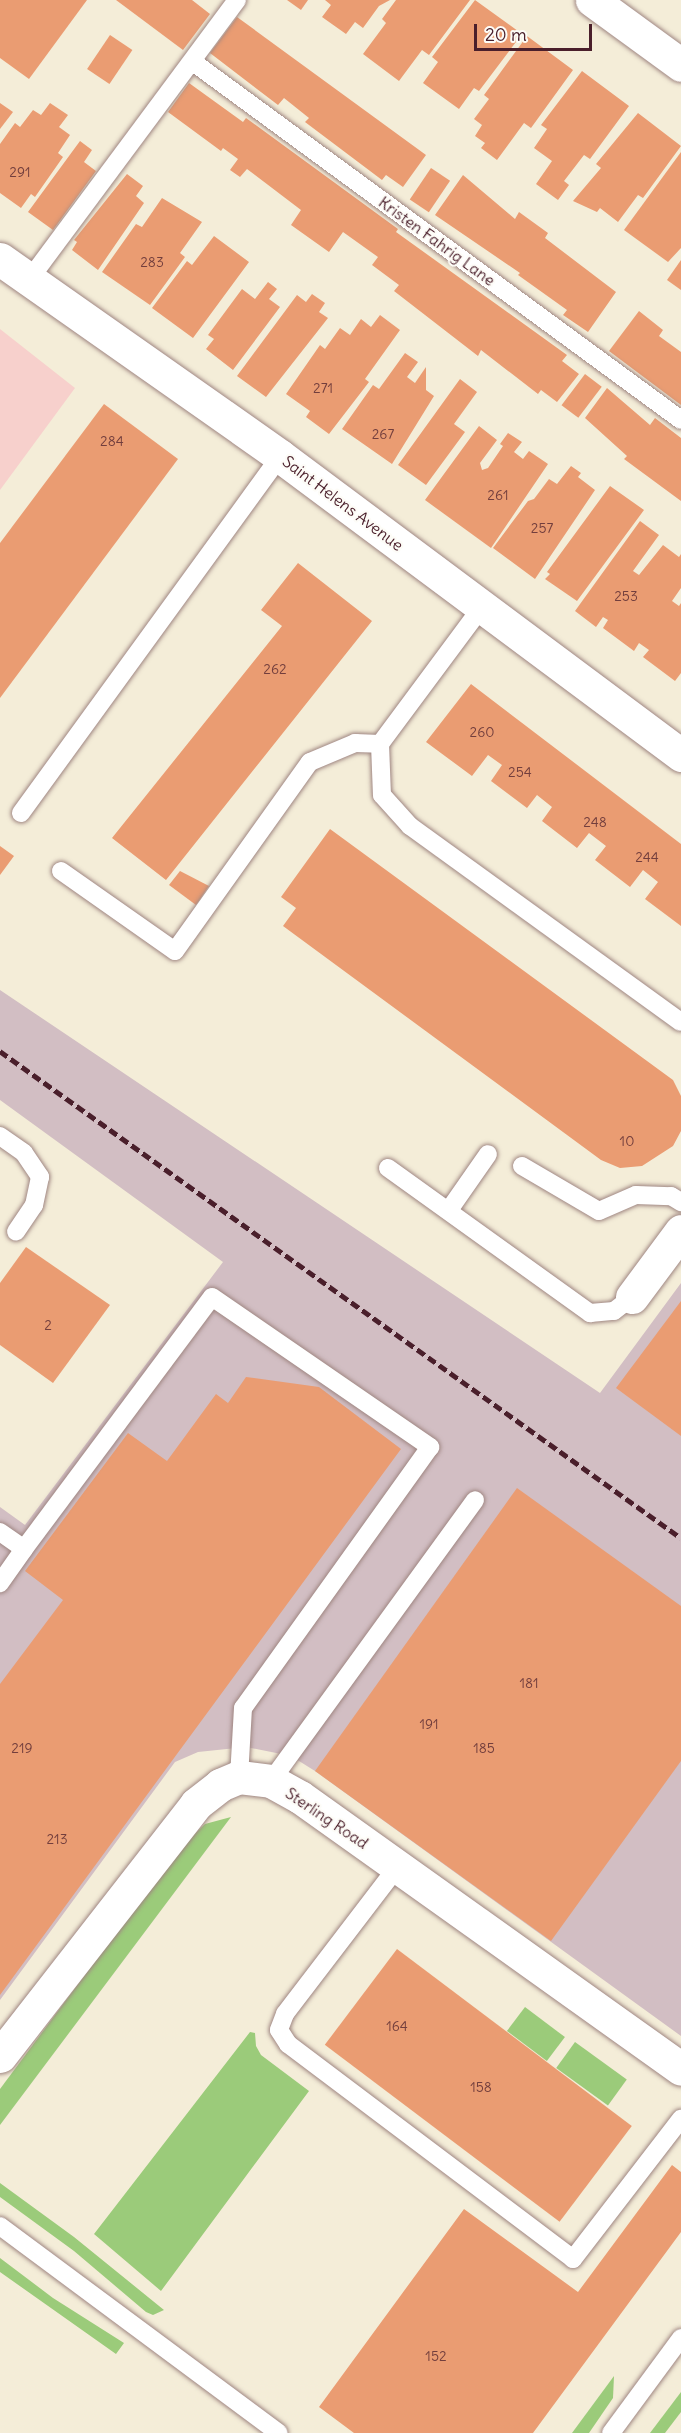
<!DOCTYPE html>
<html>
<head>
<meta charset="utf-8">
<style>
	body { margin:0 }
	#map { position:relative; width:681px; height:2433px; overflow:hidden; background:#f4edd8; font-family:Delius,sans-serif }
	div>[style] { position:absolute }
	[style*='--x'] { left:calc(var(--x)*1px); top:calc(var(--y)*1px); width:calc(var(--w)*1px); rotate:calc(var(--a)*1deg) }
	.built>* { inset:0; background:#f7d0cc }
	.industrial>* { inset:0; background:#d2bec3 }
	.green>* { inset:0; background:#9bcb7a; transform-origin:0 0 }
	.building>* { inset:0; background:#ea9c72; transform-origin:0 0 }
	.roads { filter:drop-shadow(0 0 2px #9f8682) drop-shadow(0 0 2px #9f8682) }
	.lane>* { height:18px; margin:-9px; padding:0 9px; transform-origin:9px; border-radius:9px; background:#fff }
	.street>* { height:33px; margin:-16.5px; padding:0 16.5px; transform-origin:16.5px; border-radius:16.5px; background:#fff }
	.secondary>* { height:33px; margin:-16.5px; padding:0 16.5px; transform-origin:16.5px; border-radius:16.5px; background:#fff }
	.rail>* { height:4.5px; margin-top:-2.25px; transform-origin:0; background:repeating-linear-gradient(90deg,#4a1f2b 0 9px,transparent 0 13.5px) }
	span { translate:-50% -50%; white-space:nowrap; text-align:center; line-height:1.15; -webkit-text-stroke:4.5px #fdfcf7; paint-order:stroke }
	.number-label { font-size:14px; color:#723e3d }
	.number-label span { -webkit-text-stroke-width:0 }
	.street-label { font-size:16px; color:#4a1f2b }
	.scale { position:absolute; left:474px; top:24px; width:118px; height:27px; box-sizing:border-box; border:3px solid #4a1f2b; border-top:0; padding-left:8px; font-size:18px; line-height:21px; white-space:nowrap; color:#4a1f2b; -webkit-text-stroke:4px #fdfcf7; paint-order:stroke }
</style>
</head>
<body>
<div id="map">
	<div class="built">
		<i style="clip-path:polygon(0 329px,75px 388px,0 490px)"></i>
	</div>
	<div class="industrial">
		<i style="clip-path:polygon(0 990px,600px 1393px,681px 1283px,681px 2036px,315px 1771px,291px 1756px,246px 1747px,198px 1752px,175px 1762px,0 2000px,0 1507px,25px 1525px,223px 1262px,0 1100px)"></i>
	</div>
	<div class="green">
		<i style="clip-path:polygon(231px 1817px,0 2125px,0 2089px,177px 1851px,205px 1824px)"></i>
		<i style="left:525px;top:2007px;width:50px;height:30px;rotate:37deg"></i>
		<i style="clip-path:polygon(250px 2032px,255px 2033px,256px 2046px,261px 2055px,309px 2091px,161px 2291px,94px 2234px)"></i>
		<i style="left:575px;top:2042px;width:64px;height:32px;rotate:36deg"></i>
		<i style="clip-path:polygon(0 2183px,74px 2237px,164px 2310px,153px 2315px,146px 2312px,74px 2251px,0 2197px)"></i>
		<i style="clip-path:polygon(0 2258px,53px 2298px,124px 2343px,116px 2354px,0 2272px)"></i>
		<i style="clip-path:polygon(614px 2376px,613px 2398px,589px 2433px,572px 2433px)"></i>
		<i style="clip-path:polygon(681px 2392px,681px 2412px,665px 2433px,650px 2433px)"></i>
	</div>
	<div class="building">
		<i style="clip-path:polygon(0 0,87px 0,29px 79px,0 58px)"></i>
		<i style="clip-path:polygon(116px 0,192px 0,210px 14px,183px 50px)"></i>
		<i style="clip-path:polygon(287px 0,308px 0,301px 10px)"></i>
		<i style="clip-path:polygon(325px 0,390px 0,379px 6px,363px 28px,355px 22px,346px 34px,322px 17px,331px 5px)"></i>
		<i style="clip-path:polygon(396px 0,470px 0,429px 55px,422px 50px,399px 81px,363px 54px,386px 23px,382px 19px)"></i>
		<i style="clip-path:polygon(475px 0,522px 34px,479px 91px,474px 88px,459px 109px,423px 83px,438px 62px,432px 57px)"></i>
		<i style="clip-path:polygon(237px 17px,426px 155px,403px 187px,386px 175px,382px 180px,305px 122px,309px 118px,284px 98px,278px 105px,210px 53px)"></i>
		<i style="left:110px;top:35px;width:27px;height:41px;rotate:34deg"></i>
		<i style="clip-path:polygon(527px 36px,573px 70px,531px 128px,524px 123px,497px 160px,481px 148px,485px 143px,475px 136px,482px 125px,474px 119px,489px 99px,484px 95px)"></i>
		<i style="clip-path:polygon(582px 71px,629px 106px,590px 159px,584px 155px,564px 181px,569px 185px,558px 200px,536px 184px,552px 161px,534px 148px,547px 129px,541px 125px)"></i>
		<i style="clip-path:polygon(189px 83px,243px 122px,246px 118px,398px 229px,396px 232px,567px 355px,562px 361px,579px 374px,557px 402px,541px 390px,538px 394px,481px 350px,478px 356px,394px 291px,399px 285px,372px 265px,378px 257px,343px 232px,329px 252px,291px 225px,301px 210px,247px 169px,240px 177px,230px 170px,238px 159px,223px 148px,221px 151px,168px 112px)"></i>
		<i style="clip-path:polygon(0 103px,13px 112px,0 129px)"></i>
		<i style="clip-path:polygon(50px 103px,68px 115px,59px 127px,70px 135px,58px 153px,63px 157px,35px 197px,31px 194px,21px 208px,0 193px,0 144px,15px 123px,20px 127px,33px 110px,41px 115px)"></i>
		<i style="clip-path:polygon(638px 113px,681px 146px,643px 198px,638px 195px,618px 222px,600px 208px,597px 212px,573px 201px,601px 168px,596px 164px)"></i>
		<i style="clip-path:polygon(80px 141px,92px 150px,84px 162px,96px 171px,53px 230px,28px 212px)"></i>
		<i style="clip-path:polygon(681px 152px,681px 248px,668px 262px,624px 230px)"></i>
		<i style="left:431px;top:168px;width:23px;height:38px;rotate:34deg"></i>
		<i style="clip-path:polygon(127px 174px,143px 186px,136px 196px,144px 203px,98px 270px,72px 250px,77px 242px,74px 240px)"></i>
		<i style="clip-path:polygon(463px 175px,515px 219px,519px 212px,548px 233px,545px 238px,616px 292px,588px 332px,563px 315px,567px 310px,518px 275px,520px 273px,435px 215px)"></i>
		<i style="clip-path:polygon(162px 198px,202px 222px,180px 253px,185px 257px,150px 305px,102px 272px,136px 224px,142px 227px)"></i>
		<i style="clip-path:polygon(214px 236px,249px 262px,193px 338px,152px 308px,187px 261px,192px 265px)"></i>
		<i style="clip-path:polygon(681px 260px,681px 290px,667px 280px)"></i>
		<i style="clip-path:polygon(268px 282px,277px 289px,269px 299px,280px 307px,233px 370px,206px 349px,214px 339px,208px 335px,242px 289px,255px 299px)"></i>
		<i style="clip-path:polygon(312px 294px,325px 303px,319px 312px,328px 318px,266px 397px,237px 376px,297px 295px,306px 302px)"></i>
		<i style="clip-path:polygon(639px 311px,663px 330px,659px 336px,681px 352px,681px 405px,609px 351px)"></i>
		<i style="clip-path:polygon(380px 315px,400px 330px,365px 379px,369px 382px,329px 434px,306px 417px,310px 411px,286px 394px,320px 345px,325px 349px,340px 328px,350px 335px,361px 319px,371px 327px)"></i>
		<i style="clip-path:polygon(405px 353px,418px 362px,407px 377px,415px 383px,426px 367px,426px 390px,434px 396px,392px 464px,342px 429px,373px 385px,379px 389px)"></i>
		<i style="left:585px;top:374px;width:21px;height:39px;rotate:37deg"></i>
		<i style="clip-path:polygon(460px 379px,477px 392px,454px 424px,465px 432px,426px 485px,398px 465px)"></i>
		<i style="clip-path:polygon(607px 388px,650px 425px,655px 418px,681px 438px,681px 501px,624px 459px,627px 456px,585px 418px)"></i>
		<i style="clip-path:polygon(104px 404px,178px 459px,0 698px,0 543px)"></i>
		<i style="clip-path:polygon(479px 426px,497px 440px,480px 463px,482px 470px,488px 468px,503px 446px,500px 444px,508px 433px,522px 442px,514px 452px,523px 459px,529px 451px,548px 464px,491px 548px,425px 500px)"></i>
		<i style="clip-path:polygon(571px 466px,581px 473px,578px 477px,595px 490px,535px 579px,493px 548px,528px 501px,534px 499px,549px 479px,557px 484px)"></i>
		<i style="clip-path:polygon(610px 486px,644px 510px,577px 601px,545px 579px,550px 574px,547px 572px)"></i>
		<i style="clip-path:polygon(640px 521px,659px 535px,633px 571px,639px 575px,663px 545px,679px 557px,681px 554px,681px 588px,672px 601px,679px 606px,681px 603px,681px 673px,675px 681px,643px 657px,649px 650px,639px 643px,634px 651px,603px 628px,608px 620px,603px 617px,596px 627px,575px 611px)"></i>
		<i style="clip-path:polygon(298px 563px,372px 621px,166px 880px,112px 838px,282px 626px,261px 610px)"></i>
		<i style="clip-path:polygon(471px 684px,681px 844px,681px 926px,645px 899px,658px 882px,643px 870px,630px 887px,595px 860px,606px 846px,589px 833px,577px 848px,542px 821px,552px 807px,537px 795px,527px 808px,491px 781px,502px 765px,488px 755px,472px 776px,426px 742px)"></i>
		<i style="clip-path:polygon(330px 829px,673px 1080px,681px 1096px,681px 1131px,673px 1146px,642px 1166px,620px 1168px,601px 1160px,283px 926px,296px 908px,281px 897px)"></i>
		<i style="clip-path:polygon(0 846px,14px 856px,0 875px)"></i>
		<i style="clip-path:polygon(180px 871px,209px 886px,196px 905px,169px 885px)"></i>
		<i style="clip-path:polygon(26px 1247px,110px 1305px,53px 1383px,0 1345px,0 1283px)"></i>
		<i style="clip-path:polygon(681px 1301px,681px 1436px,616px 1388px)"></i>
		<i style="clip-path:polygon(246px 1377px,319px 1387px,401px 1449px,0 1995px,0 1684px,63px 1600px,25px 1571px,128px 1433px,167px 1461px,216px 1394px,228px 1403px)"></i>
		<i style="clip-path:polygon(517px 1488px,681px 1606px,681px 1761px,551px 1941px,315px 1771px)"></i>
		<i style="left:397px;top:1949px;width:294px;height:120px;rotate:37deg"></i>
		<i style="clip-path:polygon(672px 2165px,681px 2172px,681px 2232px,533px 2433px,354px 2433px,319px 2407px,464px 2209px,578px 2292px)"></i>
	</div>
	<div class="roads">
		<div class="lane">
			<i style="--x:193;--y:62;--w:605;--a:36.26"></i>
			<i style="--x:29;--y:280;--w:349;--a:-53.4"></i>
			<i style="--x:380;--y:744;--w:51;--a:87.8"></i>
			<i style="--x:382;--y:795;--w:42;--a:47.9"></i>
			<i style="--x:410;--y:826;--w:334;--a:35.9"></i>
			<i style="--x:21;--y:813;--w:441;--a:-54"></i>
			<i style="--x:61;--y:871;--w:139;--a:35.1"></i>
			<i style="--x:175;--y:951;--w:232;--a:-54.5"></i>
			<i style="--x:310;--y:762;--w:49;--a:-22.9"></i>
			<i style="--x:355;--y:743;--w:25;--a:2"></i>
			<i style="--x:380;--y:744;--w:169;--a:-53.4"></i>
			<i style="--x:0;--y:1136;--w:29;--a:35"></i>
			<i style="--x:24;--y:1153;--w:29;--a:56"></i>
			<i style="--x:40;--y:1177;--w:29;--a:102"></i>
			<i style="--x:34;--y:1205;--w:32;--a:124"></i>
			<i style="--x:522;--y:1166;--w:89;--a:30.3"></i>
			<i style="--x:599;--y:1211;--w:40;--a:-23.4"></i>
			<i style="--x:636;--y:1195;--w:35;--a:2"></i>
			<i style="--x:671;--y:1196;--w:12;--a:31"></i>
			<i style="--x:388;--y:1168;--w:249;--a:35.7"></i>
			<i style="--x:590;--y:1313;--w:24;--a:-5"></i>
			<i style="--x:614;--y:1311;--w:23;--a:-38"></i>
			<i style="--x:449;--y:1210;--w:68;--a:-55.1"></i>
			<i style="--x:0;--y:1532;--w:29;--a:35"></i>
			<i style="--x:24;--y:1549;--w:42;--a:125.2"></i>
			<i style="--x:24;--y:1549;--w:314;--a:-53.3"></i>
			<i style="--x:212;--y:1297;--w:265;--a:34.5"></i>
			<i style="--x:430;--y:1447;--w:321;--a:125.6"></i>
			<i style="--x:243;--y:1708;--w:69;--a:93.3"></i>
			<i style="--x:271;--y:1781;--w:347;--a:-54"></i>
			<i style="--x:398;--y:1866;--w:186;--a:127.4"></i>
			<i style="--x:285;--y:2014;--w:17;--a:111"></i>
			<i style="--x:279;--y:2030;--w:17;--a:57"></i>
			<i style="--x:288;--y:2044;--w:357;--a:37"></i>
			<i style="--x:573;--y:2259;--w:177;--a:-52.4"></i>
			<i style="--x:0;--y:2226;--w:347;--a:36.6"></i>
			<i style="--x:611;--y:2433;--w:118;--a:-53.6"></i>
		</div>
		<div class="street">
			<i style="--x:0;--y:259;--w:342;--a:35.1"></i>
			<i style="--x:280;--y:456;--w:500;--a:36.71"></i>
			<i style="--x:632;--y:1297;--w:82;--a:-53.4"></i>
			<i style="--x:0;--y:2056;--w:319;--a:-52.1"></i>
			<i style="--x:196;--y:1804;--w:31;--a:-38"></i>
			<i style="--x:220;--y:1785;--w:21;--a:-23"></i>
			<i style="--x:239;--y:1777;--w:32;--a:7"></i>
			<i style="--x:271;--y:1781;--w:33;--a:29"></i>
			<i style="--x:300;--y:1797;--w:468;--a:35.5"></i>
		</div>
		<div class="secondary">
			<i style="--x:592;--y:0;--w:110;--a:36.1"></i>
		</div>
	</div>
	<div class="rail">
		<i style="--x:0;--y:1051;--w:837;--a:35.57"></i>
	</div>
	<div class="number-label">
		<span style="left:20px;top:172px">291</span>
		<span style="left:152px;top:262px">283</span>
		<span style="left:323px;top:388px">271</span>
		<span style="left:383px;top:434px">267</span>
		<span style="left:112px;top:441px">284</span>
		<span style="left:498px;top:495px">261</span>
		<span style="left:542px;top:528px">257</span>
		<span style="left:626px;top:596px">253</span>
		<span style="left:275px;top:669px">262</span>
		<span style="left:482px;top:732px">260</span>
		<span style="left:520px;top:772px">254</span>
		<span style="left:595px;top:822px">248</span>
		<span style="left:647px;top:857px">244</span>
		<span style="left:627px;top:1141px">10</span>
		<span style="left:48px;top:1325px">2</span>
		<span style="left:529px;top:1683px">181</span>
		<span style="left:429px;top:1724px">191</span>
		<span style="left:22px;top:1748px">219</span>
		<span style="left:484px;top:1748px">185</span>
		<span style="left:57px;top:1839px">213</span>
		<span style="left:397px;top:2026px">164</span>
		<span style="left:481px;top:2087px">158</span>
		<span style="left:436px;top:2356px">152</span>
	</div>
	<div class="street-label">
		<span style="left:437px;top:241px;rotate:36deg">Kristen Fahrig Lane</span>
		<span style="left:343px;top:503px;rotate:37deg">Saint Helens Avenue</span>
		<span style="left:327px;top:1818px;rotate:34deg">Sterling Road</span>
	</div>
	<div class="scale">20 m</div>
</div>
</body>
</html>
